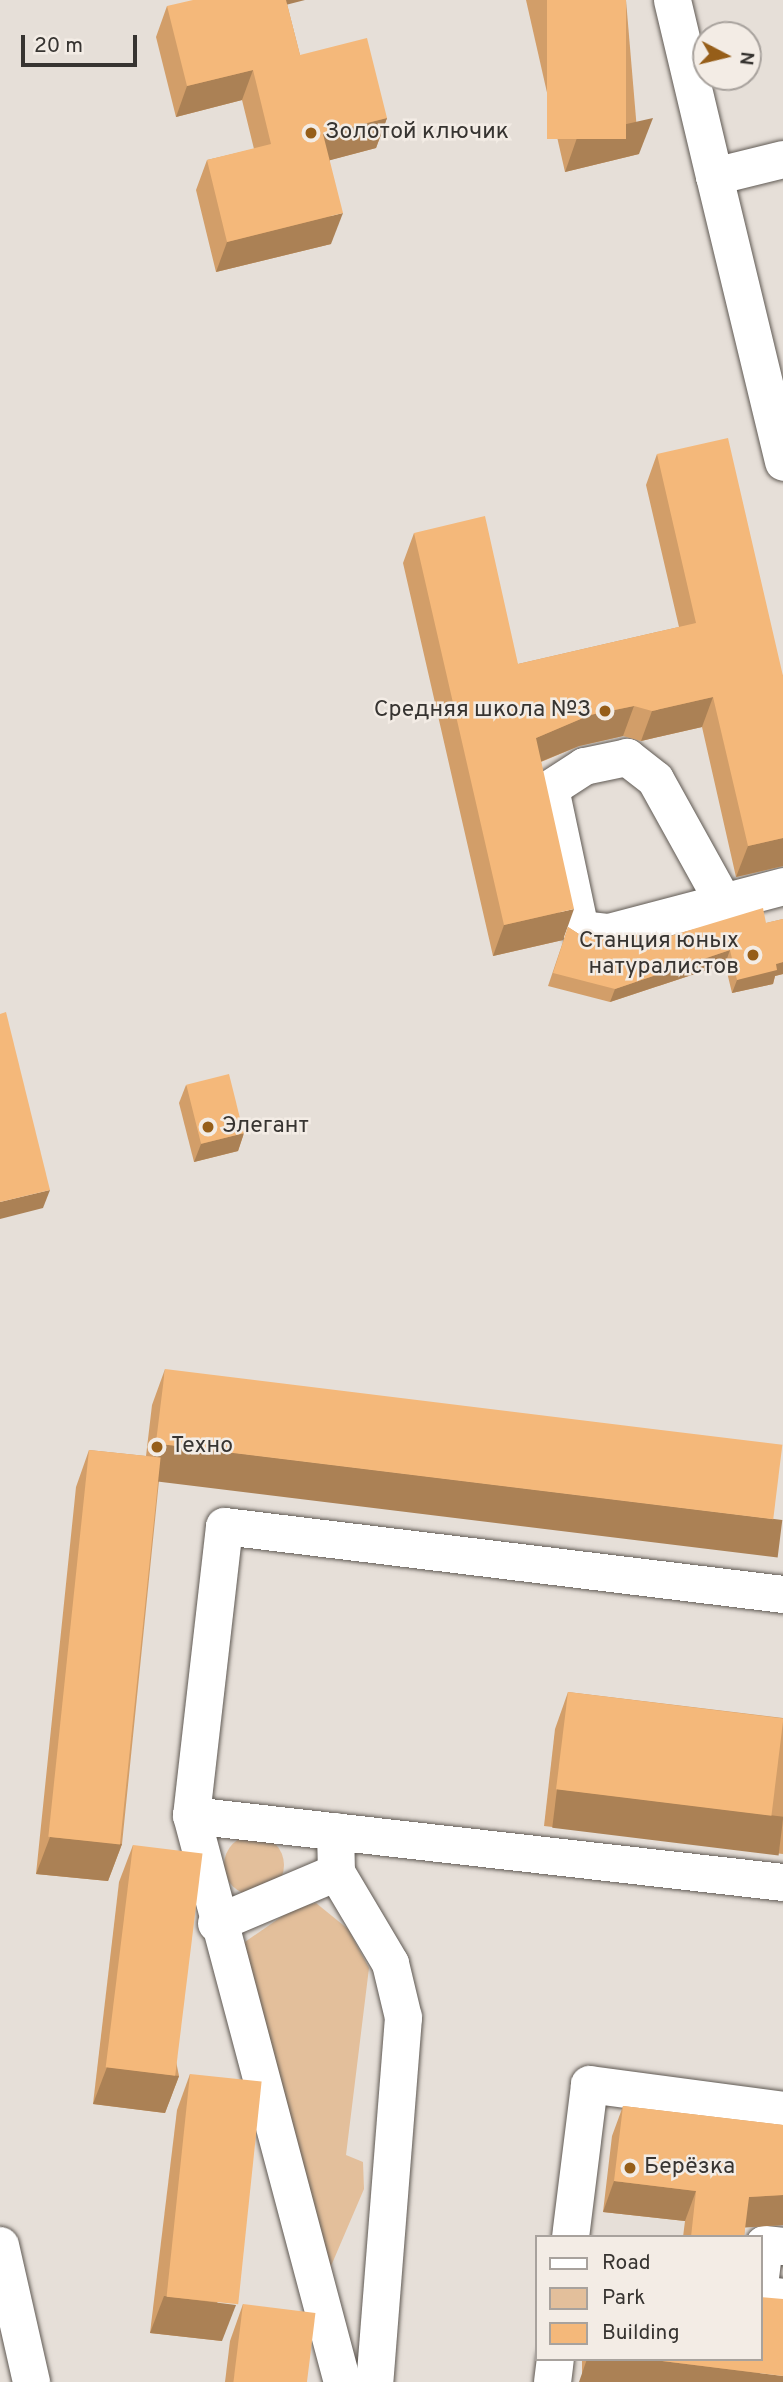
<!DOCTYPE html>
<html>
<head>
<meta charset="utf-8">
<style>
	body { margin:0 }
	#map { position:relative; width:783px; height:2382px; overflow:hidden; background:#e6dfd8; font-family:Overpass,sans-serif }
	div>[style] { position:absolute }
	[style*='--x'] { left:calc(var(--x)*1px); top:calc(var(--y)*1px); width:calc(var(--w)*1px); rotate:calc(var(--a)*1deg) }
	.green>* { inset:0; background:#e3bf9b }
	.round { border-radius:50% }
	.roads { filter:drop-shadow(0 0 2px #605a54) drop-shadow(0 0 2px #605a54) }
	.minor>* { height:37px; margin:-18.5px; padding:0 18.5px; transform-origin:18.5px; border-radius:18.5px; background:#fff }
	.wall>* { inset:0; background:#d29e69; transform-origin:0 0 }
	.shaded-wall>* { inset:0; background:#ab8155; transform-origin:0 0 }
	.building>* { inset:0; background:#f4b87a; transform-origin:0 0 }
	.dots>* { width:19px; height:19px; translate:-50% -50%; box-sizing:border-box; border:4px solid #f3ece5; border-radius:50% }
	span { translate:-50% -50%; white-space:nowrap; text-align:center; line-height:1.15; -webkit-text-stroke:5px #f3ece5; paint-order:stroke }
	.poi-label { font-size:23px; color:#373431 }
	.left { translate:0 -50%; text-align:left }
	.right { translate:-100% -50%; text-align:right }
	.legend { position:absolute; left:535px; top:2235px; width:228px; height:126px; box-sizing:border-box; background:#f3ece5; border:2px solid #a8a29d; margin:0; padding:9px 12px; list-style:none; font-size:21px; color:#373431 }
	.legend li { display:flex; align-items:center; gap:14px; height:35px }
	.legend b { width:35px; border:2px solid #a8a29d }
	.north { position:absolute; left:692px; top:21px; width:70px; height:70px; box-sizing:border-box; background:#f3ece5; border:2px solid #a8a29d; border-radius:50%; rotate:97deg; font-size:19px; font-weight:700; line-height:28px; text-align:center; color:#373431 }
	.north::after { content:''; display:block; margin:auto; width:24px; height:32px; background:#965e19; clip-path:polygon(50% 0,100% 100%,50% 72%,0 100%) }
	.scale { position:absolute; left:21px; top:35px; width:116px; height:32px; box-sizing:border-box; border:4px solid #373431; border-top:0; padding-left:9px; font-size:21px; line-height:24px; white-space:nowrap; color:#373431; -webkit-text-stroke:5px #f3ece5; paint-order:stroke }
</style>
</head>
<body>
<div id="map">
	<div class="green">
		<i class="round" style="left:224px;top:1835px;width:60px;height:60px"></i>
		<i style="clip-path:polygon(316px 1903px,348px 1929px,369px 1968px,346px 2155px,363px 2162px,364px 2189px,322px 2287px,239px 1946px,294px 1908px)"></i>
	</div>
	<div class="roads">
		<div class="minor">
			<i style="--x:672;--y:0;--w:181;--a:76.6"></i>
			<i style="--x:714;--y:176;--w:71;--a:-13.8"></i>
			<i style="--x:714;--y:176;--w:294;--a:76.4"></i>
			<i style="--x:722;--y:900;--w:138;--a:-119"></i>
			<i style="--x:655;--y:779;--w:36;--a:-142"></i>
			<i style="--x:627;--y:757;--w:44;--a:168.2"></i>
			<i style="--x:584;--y:766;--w:40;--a:147.1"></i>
			<i style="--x:550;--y:788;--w:144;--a:78"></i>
			<i style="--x:580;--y:929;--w:29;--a:6"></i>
			<i style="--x:609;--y:932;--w:180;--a:-14.8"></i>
			<i style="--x:783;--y:1594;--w:563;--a:-173.06"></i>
			<i style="--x:224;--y:1526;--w:291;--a:96.5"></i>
			<i style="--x:191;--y:1815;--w:596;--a:6.46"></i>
			<i style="--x:191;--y:1815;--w:587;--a:75.09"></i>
			<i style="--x:335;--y:1831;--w:41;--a:88.6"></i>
			<i style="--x:336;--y:1872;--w:106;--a:59.3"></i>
			<i style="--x:390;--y:1963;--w:56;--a:76.5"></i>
			<i style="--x:403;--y:2017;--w:366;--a:94.5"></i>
			<i style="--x:216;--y:1923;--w:130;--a:-23"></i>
			<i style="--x:570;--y:2237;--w:154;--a:-82.9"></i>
			<i style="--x:589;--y:2084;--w:196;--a:7.6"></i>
			<i style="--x:0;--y:2245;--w:140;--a:77.2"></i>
			<i style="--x:760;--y:2277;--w:33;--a:-83"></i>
			<i style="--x:764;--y:2244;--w:19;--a:6"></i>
			<i style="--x:760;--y:2294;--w:23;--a:7"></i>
			<i style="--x:552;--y:2382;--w:23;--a:-83"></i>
		</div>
	</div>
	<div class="wall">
		<i style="clip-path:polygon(526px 0,626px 0,639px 154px,565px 172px)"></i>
		<i style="clip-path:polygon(287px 4px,300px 55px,387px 118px,376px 148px,330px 160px,331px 244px,216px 272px,196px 190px,207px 160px,254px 149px,242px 100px,176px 117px,156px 37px,167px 6px)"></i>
		<i style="clip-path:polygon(657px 454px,783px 676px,783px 866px,736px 877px,702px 727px,641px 741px,623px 736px,579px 746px,541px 762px,563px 940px,493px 956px,403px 563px,414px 533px,518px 664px,679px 627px,646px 485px)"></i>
		<i style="clip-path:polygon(783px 919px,783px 974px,775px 976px,773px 984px,732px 993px,725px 964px,610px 1002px,548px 986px,568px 927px,582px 936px,647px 943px,766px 923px)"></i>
		<i style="clip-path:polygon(186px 1085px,244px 1133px,238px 1151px,194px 1162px,179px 1103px)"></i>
		<i style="clip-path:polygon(165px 1369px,159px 1481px,122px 1844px,108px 1881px,36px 1874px,76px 1487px,89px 1450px,146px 1456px,152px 1405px)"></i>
		<i style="clip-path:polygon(568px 1692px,783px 1718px,783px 1854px,544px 1826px,555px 1729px)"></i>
		<i style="clip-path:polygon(133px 1845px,179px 2076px,165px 2113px,93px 2104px,119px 1882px)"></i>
		<i style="clip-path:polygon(190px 2074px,222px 2341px,150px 2333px,177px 2110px)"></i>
		<i style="clip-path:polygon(623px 2106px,783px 2125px,783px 2225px,745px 2227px,744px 2237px,683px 2237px,685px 2221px,603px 2212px,612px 2136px)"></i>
		<i style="clip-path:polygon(243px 2304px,307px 2382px,225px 2382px,230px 2341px)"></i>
		<i style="left:582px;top:2359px;width:178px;height:23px"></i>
	</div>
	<div class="shaded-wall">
		<i style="clip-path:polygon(273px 0,305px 0,270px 9px)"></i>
		<i style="clip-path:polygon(253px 70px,242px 100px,176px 117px,187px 86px)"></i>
		<i style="clip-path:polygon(387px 118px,376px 148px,312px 165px,323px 134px)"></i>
		<i style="clip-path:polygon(653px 118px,639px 154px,565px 172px,578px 135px)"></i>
		<i style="clip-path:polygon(343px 213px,331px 244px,216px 272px,227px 242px)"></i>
		<i style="clip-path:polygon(713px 697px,702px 727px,641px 741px,652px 711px)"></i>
		<i style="clip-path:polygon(634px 706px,623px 736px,579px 746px,525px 768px,536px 738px,590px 715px)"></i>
		<i style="clip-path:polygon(783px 838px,783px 866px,736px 877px,748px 846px)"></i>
		<i style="clip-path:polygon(574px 909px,563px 940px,493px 956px,504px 925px)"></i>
		<i style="clip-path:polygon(730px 950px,725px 964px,610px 1002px,615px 989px)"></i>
		<i style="clip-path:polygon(783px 962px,783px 974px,775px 976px,773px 984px,732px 993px,737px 980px,776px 964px)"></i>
		<i style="clip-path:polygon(244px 1133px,238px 1151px,194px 1162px,201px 1144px)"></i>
		<i style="clip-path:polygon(50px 1190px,43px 1208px,0 1219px,0 1202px)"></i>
		<i style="left:156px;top:1443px;width:631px;height:38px;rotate:7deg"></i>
		<i style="left:557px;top:1789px;width:228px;height:39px;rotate:7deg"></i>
		<i style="clip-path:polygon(50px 1837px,122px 1844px,108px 1881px,36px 1874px)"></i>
		<i style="clip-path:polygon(107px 2067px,179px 2076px,165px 2113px,93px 2104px)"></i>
		<i style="clip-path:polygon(614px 2181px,696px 2191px,685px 2221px,603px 2212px)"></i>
		<i style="clip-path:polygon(783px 2195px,783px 2225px,738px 2228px,749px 2197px)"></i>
		<i style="clip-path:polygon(164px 2296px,236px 2305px,222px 2341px,150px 2333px)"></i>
		<i style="clip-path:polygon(587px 2359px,646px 2359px,783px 2376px,783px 2382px,579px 2382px)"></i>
	</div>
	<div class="building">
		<i style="clip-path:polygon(193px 0,286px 0,300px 55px,367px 38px,387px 118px,323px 134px,343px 213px,227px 242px,207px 160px,271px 144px,253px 70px,187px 86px,167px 6px)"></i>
		<i style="left:547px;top:0;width:79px;height:139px"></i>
		<i style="clip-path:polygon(728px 438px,783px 676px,783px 838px,748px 846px,713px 697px,652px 711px,634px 706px,590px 715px,536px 738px,574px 909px,504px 925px,414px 533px,485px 516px,518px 664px,696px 623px,657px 454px)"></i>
		<i style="clip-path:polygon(763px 908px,766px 923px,783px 919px,783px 962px,776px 964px,777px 970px,737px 980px,730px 950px,615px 989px,553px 973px,568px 927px,582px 936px,612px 940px,644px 933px,647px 943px)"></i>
		<i style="clip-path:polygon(6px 1012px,50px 1190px,0 1202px,0 1014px)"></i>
		<i style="left:229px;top:1074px;width:61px;height:44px;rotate:76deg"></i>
		<i style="left:165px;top:1369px;width:622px;height:75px;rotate:7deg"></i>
		<i style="left:89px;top:1450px;width:72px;height:389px;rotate:6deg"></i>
		<i style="left:568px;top:1692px;width:217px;height:98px;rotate:7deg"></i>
		<i style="left:133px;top:1845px;width:70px;height:224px;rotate:7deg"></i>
		<i style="left:190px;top:2074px;width:72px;height:224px;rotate:6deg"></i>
		<i style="clip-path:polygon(623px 2106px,783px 2125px,783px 2195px,749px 2197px,744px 2237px,691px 2237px,696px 2191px,614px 2181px)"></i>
		<i style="clip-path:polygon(760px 2297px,783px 2299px,783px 2376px,646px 2359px,760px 2359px)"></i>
		<i style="left:243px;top:2304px;width:73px;height:79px;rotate:7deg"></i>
	</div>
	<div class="dots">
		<i style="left:311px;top:133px;background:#965e19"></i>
		<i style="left:605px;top:711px;background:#965e19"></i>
		<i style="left:753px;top:955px;background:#965e19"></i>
		<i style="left:208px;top:1127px;background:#965e19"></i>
		<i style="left:157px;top:1447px;background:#965e19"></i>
		<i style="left:630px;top:2168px;background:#965e19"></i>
	</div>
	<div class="poi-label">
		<span class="left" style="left:325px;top:133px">Золотой ключик</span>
		<span class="right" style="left:591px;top:711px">Средняя школа №3</span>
		<span class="right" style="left:739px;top:955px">Станция юных<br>натуралистов</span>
		<span class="left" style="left:222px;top:1127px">Элегант</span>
		<span class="left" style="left:171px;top:1447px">Техно</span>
		<span class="left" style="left:644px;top:2168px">Берёзка</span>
	</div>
	<ul class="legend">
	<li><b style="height:9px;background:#fff"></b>Road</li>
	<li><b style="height:19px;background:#e3bf9b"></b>Park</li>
	<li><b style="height:19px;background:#f4b87a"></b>Building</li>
	</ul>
	<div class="north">N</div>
	<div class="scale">20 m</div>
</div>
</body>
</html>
